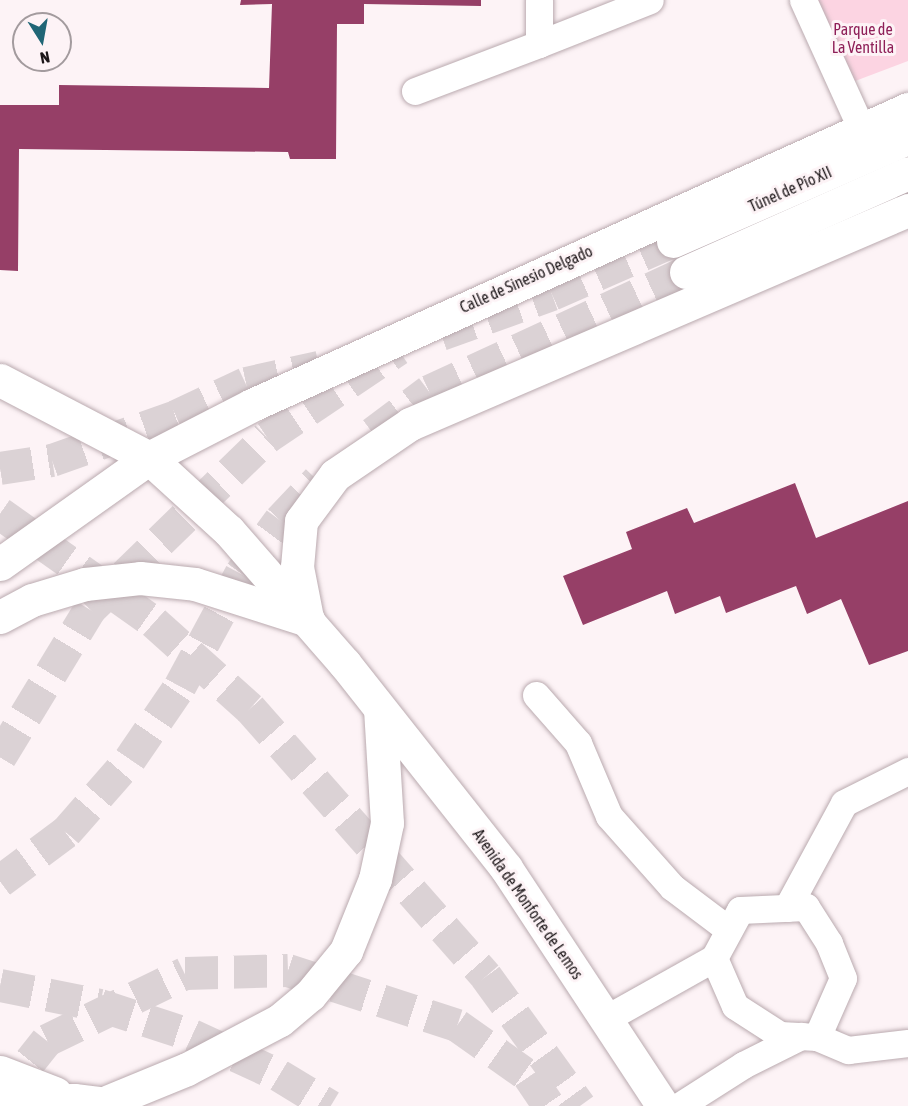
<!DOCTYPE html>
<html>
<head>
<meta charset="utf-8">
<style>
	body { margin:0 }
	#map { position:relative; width:908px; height:1106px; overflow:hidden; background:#fdf3f6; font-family:"Asap Condensed",sans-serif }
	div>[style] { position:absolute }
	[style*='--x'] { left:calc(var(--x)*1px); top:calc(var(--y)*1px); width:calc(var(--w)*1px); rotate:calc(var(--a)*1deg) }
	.green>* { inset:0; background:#fcd4e2 }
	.building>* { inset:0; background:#963f67 }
	.street-tunnel>* { height:33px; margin-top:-16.5px; transform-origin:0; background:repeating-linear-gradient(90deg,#dbd2d5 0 33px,transparent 0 49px) }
	.primary-tunnel>* { height:33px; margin-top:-16.5px; transform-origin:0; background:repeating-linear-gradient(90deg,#dbd2d5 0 33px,transparent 0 49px) }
	.roads { filter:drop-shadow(0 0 2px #baaaaf) drop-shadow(0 0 2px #baaaaf) }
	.lane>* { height:27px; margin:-13.5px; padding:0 13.5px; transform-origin:13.5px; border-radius:13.5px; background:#fff }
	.secondary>* { height:33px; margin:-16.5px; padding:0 16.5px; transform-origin:16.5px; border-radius:16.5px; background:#fff }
	.primary>* { height:33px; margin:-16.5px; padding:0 16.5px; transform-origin:16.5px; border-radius:16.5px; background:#fff }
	span { translate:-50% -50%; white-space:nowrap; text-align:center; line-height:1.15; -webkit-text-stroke:6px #fdf3f6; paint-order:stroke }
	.park-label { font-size:16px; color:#8e1f58 }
	.street-label { font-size:16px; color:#1d1719 }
	.north { position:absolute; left:12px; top:12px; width:60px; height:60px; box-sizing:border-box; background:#fdf3f6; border:2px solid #a39b9e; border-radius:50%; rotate:169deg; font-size:16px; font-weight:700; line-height:24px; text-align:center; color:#1d1719 }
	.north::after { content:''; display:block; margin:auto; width:21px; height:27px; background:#206676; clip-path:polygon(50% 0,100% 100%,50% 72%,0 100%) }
</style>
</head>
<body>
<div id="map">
	<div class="green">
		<i style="clip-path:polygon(800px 0,908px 0,908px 61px,842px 86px)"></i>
	</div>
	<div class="building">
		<i style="clip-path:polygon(241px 0,481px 0,481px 6px,364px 4px,364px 24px,337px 24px,336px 159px,290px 159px,288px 152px,19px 149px,18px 271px,0 270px,0 105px,59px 105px,59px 85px,269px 88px,272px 4px,240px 5px)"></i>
		<i style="clip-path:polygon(795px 483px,816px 538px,908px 501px,908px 651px,869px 665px,841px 599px,807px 614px,796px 586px,726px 613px,720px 596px,675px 614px,667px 591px,583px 625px,563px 576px,632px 549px,626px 532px,687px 508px,694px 523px)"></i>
	</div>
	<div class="street-tunnel">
		<i style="--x:0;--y:757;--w:173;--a:-58.7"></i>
		<i style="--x:90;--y:609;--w:247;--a:-44.2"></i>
		<i style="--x:267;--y:437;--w:158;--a:-33.9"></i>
		<i style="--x:0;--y:1099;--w:75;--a:-51.5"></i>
		<i style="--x:47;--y:1040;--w:153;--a:-25.9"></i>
		<i style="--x:185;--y:973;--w:103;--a:-1.7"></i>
		<i style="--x:288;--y:970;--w:178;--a:18"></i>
		<i style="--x:457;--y:1025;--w:88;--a:35.3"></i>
		<i style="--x:529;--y:1076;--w:36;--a:56"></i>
	</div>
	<div class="primary-tunnel">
		<i style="--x:441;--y:334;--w:118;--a:-19.8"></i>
		<i style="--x:552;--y:294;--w:132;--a:-23.7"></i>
		<i style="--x:373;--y:433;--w:70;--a:-36.9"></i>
		<i style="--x:429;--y:391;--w:283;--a:-24.8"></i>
		<i style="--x:0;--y:468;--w:53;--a:-8.7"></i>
		<i style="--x:52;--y:460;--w:132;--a:-19.5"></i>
		<i style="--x:176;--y:416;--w:77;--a:-25.2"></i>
		<i style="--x:246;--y:383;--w:75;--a:-12.4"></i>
		<i style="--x:0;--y:513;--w:189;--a:35.3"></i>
		<i style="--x:154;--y:622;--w:129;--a:41.9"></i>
		<i style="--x:250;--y:708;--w:357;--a:48.6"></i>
		<i style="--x:486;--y:976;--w:160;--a:54.1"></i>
		<i style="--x:0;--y:881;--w:82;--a:-36.6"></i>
		<i style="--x:66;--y:832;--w:97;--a:-48.8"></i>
		<i style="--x:130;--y:759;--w:88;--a:-55.6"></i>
		<i style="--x:180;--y:686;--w:128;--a:-61.6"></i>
		<i style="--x:241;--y:573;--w:66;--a:-53.7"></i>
		<i style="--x:280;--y:520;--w:55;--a:-46.5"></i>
		<i style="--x:0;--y:985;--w:102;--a:11.3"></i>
		<i style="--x:100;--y:1005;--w:97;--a:18.1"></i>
		<i style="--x:192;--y:1035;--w:96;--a:24.7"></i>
		<i style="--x:279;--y:1075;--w:60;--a:31.3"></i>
	</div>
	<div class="roads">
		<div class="lane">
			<i style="--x:539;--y:0;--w:44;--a:90"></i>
			<i style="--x:539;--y:44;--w:119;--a:-21.6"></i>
			<i style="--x:803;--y:0;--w:143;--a:65.6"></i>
			<i style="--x:415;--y:91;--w:133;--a:-20.8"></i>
			<i style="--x:536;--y:695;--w:64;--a:48.8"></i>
			<i style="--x:578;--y:743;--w:79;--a:67"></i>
			<i style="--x:609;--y:816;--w:95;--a:48.4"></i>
			<i style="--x:672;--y:887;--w:71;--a:37"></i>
			<i style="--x:787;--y:908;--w:119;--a:-61.5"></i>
			<i style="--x:844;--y:803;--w:72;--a:-26.6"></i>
			<i style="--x:607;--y:1018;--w:123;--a:-29.3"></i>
			<i style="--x:817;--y:1037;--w:64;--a:-66.2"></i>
			<i style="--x:843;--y:978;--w:38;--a:-112"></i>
			<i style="--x:829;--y:943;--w:43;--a:-122.6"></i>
			<i style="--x:806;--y:907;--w:66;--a:177.4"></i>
			<i style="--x:740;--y:910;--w:55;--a:118.4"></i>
			<i style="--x:714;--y:958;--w:52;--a:66.4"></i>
			<i style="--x:735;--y:1006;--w:54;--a:32.8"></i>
			<i style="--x:780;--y:1035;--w:37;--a:3"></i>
			<i style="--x:817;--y:1037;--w:34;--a:23"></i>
			<i style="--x:848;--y:1050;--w:60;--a:-6.7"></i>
			<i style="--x:679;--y:1106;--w:76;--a:-32.6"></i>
			<i style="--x:743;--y:1065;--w:65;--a:-26.6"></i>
		</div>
		<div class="secondary">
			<i style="--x:0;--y:380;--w:168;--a:27.6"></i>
			<i style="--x:149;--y:458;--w:108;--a:42.4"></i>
			<i style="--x:229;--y:531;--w:176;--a:48.9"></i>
			<i style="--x:345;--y:664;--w:260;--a:51.7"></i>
			<i style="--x:506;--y:868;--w:285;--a:56.6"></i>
			<i style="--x:0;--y:564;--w:183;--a:-35.4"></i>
			<i style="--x:149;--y:458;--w:116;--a:-27.2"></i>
			<i style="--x:252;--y:405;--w:720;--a:-24.29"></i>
			<i style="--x:0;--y:617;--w:36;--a:-28"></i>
			<i style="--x:32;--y:600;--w:55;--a:-16.8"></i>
			<i style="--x:85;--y:584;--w:55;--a:-6.2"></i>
			<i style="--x:140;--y:578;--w:55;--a:6.2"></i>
			<i style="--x:195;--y:584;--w:119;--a:17.7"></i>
			<i style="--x:307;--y:618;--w:52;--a:-101.1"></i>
			<i style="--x:297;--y:567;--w:46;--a:-85"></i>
			<i style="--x:301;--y:521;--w:57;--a:-53.5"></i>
			<i style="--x:335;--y:475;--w:91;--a:-34.2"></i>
			<i style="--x:410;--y:424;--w:542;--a:-23.25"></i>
			<i style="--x:0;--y:1072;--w:59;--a:20.9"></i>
			<i style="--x:0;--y:1101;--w:74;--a:-0.8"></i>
			<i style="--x:74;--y:1100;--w:49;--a:7"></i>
			<i style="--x:109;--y:1101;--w:84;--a:-22.3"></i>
			<i style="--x:187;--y:1069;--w:105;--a:-27.8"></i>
			<i style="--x:280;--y:1020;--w:39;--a:-40"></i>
			<i style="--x:310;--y:995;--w:57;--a:-50.7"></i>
			<i style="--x:346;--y:951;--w:78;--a:-68.1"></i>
			<i style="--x:375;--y:879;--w:57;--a:-77.9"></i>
			<i style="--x:387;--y:823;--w:113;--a:-93.5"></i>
		</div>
		<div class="primary">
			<i style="--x:673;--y:241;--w:257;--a:-23.7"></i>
			<i style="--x:686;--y:272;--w:243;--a:-24"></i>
		</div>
	</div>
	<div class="park-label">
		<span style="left:863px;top:38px">Parque de<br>La Ventilla</span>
	</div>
	<div class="street-label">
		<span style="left:790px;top:189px;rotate:-24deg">Túnel de Pío XII</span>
		<span style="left:526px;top:279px;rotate:-24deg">Calle de Sinesio Delgado</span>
		<span style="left:528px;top:904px;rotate:55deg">Avenida de Monforte de Lemos</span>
	</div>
	<div class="north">N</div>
</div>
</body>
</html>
